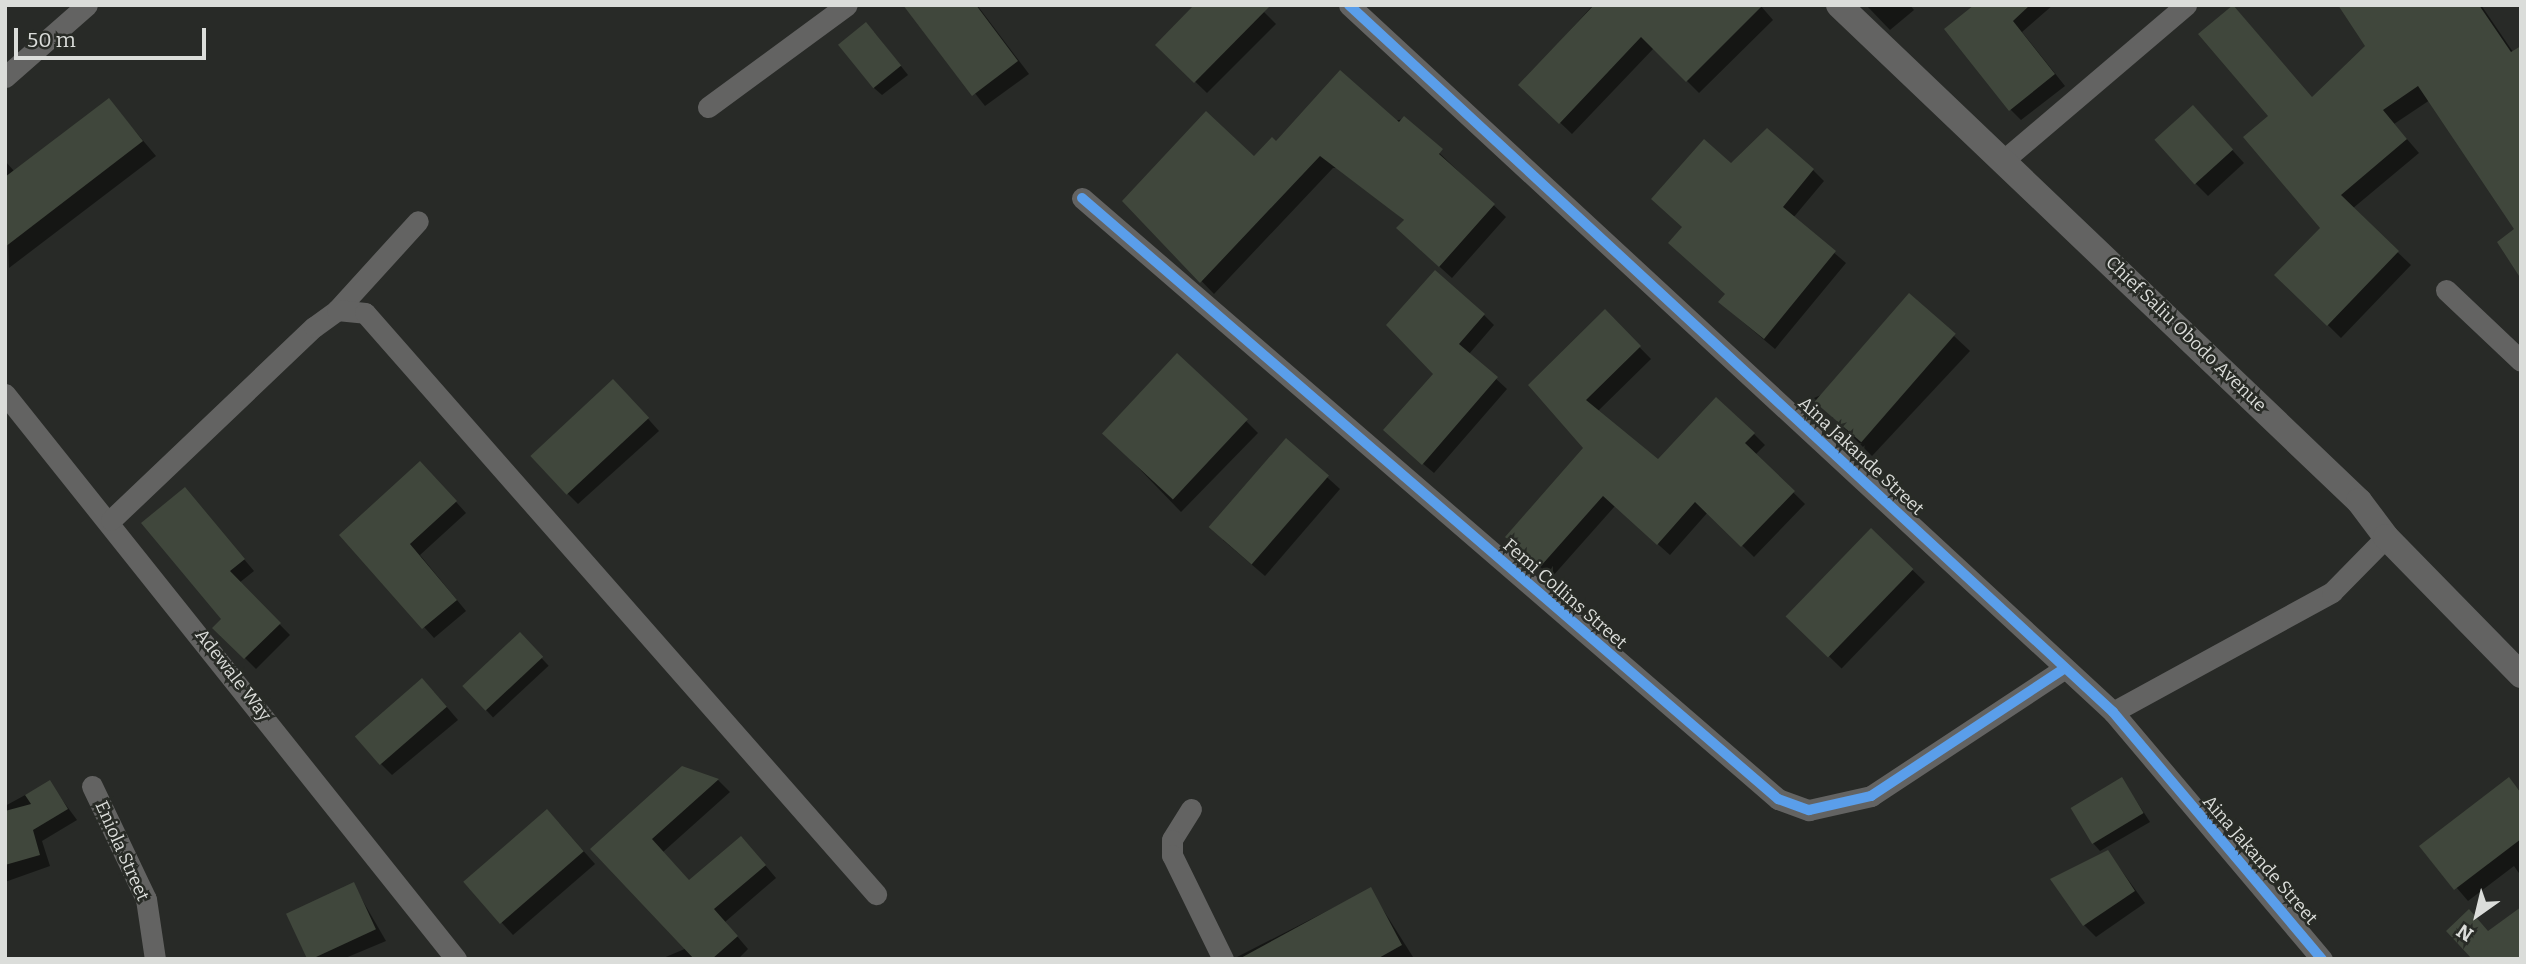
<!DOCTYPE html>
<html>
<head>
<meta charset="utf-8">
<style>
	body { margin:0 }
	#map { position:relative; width:2526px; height:964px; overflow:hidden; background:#282a27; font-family:Bitter,serif }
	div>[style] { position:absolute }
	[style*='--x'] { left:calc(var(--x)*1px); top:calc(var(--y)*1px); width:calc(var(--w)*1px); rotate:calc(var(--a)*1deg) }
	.shadow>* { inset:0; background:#0007; transform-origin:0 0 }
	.building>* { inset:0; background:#40473c; transform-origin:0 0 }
	.minor>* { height:21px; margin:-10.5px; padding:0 10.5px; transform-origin:10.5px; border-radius:10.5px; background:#636362 }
	.tertiary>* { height:26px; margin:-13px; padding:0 13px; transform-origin:13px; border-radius:13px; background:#636362 }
	.cycleway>* { height:10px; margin:-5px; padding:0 5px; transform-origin:5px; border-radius:5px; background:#5a9eea }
	span { translate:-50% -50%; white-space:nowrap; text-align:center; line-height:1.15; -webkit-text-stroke:5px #282b26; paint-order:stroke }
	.street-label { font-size:18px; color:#dbddda }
	.frame { position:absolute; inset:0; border:7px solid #dbddda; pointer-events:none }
	.north { position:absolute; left:2442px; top:880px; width:70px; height:70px; -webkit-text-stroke:5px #282b26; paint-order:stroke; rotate:214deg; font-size:19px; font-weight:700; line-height:28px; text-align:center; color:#dbddda }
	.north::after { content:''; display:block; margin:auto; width:24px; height:32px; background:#dbddda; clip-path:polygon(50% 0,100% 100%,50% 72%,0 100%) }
	.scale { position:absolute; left:14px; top:28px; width:192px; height:32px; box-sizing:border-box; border:4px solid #dbddda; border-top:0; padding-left:9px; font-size:21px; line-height:24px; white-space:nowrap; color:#dbddda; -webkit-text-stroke:5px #282b26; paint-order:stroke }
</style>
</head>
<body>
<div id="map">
	<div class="shadow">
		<i style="clip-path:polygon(905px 5px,977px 5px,1029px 74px,985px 106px)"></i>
		<i style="clip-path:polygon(1257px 5px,1276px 24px,1207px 93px,1157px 45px)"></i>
		<i style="clip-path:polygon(1760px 5px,1773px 20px,1699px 93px,1654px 48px,1572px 134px,1521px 85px,1593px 5px)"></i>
		<i style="clip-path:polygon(1866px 5px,1910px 5px,1914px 10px,1890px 30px)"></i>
		<i style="clip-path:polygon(1977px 5px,2053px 5px,2022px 32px,2065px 86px,2021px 120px,2010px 109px)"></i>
		<i style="clip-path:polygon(2340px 5px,2481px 5px,2513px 52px,2516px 229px,2430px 100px,2394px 124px,2419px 153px,2352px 209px,2411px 265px,2341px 338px,2277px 275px,2323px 228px,2313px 99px,2368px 46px)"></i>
		<i style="clip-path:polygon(874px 32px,908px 75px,882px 95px,874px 88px)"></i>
		<i style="clip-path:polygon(109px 100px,156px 156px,9px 268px,5px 161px,15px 172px)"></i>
		<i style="clip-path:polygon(1404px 119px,1506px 217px,1452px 278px,1410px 240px,1405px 221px,1342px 168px,1333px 168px,1214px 294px,1124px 201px,1254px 158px,1277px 144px)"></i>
		<i style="clip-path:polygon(2205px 120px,2244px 163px,2208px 196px,2196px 184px)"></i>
		<i style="clip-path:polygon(1731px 165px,1813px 170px,1824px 181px,1793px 218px,1846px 263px,1775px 349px,1731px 312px,1726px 294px)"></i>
		<i style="clip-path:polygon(1605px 312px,1651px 359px,1597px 412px,1659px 461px,1754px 434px,1765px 445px,1755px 455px,1805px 504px,1754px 557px,1708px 512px,1670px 555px,1615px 506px,1552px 577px,1519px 549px,1586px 448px,1531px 385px)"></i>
		<i style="clip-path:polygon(1484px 315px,1494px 325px,1469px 354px,1507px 389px,1434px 473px,1396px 441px,1435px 373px,1388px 325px)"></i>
		<i style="clip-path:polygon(1954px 336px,1970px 351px,1872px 456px,1814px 398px)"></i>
		<i style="clip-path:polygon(625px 393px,659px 431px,578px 504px,566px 492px)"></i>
		<i style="clip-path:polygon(1246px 421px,1258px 433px,1181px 512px,1104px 432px)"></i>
		<i style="clip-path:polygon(1286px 440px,1340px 489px,1265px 576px,1223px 540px)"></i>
		<i style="clip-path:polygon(431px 474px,466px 513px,420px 555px,466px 611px,434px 638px,341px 535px)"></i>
		<i style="clip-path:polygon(185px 489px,254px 571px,239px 583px,290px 635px,256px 669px,215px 628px,223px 620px)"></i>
		<i style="left:1871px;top:530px;width:75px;height:120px;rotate:44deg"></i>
		<i style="left:520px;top:635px;width:42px;height:76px;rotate:47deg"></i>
		<i style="clip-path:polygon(434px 692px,458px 720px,392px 775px,380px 763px)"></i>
		<i style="clip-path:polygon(683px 768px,718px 780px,730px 792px,663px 852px,690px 882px,753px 851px,776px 878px,725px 922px,748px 949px,738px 959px,661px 959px,687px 948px,593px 849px)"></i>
		<i style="clip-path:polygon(2122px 779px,2150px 822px,2100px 851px,2093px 843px)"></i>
		<i style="clip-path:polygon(2509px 780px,2521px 792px,2521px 876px,2514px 866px,2468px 901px,2421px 846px)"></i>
		<i style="clip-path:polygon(49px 782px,77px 820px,42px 841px,50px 866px,5px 882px,5px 806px)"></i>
		<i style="clip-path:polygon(559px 823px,595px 864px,513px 935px,465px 882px)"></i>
		<i style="clip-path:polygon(2108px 852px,2145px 903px,2096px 937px,2084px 925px)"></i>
		<i style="clip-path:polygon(353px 884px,386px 941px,343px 959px,311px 959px)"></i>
		<i style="clip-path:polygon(1370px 889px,1413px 957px,1236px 959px,1237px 957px)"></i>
	</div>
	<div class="building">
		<i style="clip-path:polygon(903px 5px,976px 5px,1018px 61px,972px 96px)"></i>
		<i style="clip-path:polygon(1194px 5px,1271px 5px,1194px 83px,1155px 45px)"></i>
		<i style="clip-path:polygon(1594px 5px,1763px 5px,1686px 82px,1641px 37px,1559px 124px,1518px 85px)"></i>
		<i style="clip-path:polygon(1974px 5px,2030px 5px,2013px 21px,2055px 74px,2009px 111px,1944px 29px)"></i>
		<i style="clip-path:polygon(2233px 5px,2312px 97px,2365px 46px,2338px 5px,2479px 5px,2511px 52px,2521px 46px,2521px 279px,2497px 242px,2514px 229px,2418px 86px,2383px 110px,2407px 139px,2341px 195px,2399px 251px,2327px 326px,2274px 275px,2320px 228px,2243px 137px,2268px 116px,2198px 34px)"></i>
		<i style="left:866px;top:22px;width:56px;height:36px;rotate:51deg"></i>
		<i style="clip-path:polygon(1340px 70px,1399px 122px,1404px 116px,1443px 149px,1439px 154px,1495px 204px,1439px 267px,1396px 228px,1404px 220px,1320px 156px,1200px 283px,1122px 201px,1206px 111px,1254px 156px,1272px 137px,1276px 141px)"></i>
		<i style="clip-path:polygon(109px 98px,143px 141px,5px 247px,5px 177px)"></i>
		<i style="left:2193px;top:105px;width:60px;height:52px;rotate:48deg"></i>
		<i style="clip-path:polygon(1767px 128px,1814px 169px,1783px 207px,1836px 251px,1764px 339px,1718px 302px,1725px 294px,1668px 243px,1682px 227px,1651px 199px,1704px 139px,1731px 163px)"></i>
		<i style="clip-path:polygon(1435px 270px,1485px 314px,1459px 344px,1498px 377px,1422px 465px,1383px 430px,1433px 374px,1386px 325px)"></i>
		<i style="left:1909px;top:293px;width:62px;height:144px;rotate:41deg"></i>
		<i style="clip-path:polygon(1605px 309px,1641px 346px,1586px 400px,1658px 459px,1716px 397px,1755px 433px,1745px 443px,1795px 491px,1741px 547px,1695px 502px,1657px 545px,1603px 496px,1540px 567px,1505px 537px,1583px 448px,1528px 385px)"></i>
		<i style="left:1177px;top:353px;width:97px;height:110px;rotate:43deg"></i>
		<i style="left:613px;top:379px;width:53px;height:113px;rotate:47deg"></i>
		<i style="left:1286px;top:438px;width:57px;height:118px;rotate:41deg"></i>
		<i style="clip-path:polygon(420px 461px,457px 501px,410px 544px,457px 600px,422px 629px,339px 535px)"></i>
		<i style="clip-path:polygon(185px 487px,245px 559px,230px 571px,281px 623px,244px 659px,212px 628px,221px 619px,141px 523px)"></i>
		<i style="left:1871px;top:528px;width:59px;height:123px;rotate:44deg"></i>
		<i style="left:520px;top:632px;width:34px;height:79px;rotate:47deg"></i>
		<i style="left:422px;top:678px;width:38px;height:89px;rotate:49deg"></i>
		<i style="clip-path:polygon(682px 766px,719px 779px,652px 839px,689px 880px,741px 836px,766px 865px,714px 909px,738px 936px,712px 959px,694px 959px,590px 849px)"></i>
		<i style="left:2122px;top:777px;width:42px;height:60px;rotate:59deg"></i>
		<i style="clip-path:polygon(2509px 777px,2521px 793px,2521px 839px,2454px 890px,2419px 846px)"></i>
		<i style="clip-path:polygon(50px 780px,68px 809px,33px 830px,40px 855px,5px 865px,5px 811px,31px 804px,25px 795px)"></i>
		<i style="left:547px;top:809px;width:56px;height:111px;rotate:49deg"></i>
		<i style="clip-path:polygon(2108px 850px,2135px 891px,2083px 926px,2050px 879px)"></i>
		<i style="left:354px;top:882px;width:52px;height:75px;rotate:65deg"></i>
		<i style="clip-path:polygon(1371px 887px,1402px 945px,1377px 959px,1239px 959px)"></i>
		<i style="clip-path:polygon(2521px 907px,2521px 959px,2472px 959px,2446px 931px,2469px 909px,2488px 931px)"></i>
	</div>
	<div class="minor">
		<i style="--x:1349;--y:5;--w:1041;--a:42.78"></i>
		<i style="--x:2113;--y:712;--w:324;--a:49.8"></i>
		<i style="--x:5;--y:77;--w:109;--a:-41.3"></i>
		<i style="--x:708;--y:107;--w:172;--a:-36.3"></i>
		<i style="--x:2005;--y:159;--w:238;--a:-40.4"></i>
		<i style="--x:1082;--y:198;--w:920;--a:40.81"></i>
		<i style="--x:1778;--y:799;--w:33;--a:20"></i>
		<i style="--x:1809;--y:810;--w:64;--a:-12.7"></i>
		<i style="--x:1871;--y:796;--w:232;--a:-33.4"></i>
		<i style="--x:2446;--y:290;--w:103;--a:43.4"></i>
		<i style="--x:337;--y:310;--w:120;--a:-47.7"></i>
		<i style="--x:5;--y:394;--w:723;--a:51.4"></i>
		<i style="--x:111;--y:520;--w:280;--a:-43.6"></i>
		<i style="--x:314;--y:327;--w:29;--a:-36"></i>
		<i style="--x:337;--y:310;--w:28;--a:6"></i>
		<i style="--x:365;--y:313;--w:774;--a:48.67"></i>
		<i style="--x:2113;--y:712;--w:250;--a:-28.7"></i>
		<i style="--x:2332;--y:592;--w:77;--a:-45.5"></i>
		<i style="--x:92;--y:786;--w:125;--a:64.5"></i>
		<i style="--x:146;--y:899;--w:61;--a:81.5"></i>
		<i style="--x:1191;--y:809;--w:36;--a:122"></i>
		<i style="--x:1172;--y:840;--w:15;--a:90"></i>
		<i style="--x:1172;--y:855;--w:116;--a:63.9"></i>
	</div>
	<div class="tertiary">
		<i style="--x:1839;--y:5;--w:719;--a:43.65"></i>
		<i style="--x:2359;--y:501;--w:45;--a:53.1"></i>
		<i style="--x:2386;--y:537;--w:193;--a:45.6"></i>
	</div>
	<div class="cycleway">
		<i style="--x:1349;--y:5;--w:1041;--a:42.78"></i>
		<i style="--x:2113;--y:712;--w:324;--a:49.8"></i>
		<i style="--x:1082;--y:198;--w:920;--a:40.81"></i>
		<i style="--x:1778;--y:799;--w:33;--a:20"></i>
		<i style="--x:1809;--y:810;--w:64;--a:-12.7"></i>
		<i style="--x:1871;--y:796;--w:232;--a:-33.4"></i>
	</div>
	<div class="street-label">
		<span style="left:2186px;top:334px;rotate:44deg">Chief Saliu Obodo Avenue</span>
		<span style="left:1861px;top:456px;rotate:43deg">Aina Jakande Street</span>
		<span style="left:1565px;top:594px;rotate:41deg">Femi Collins Street</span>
		<span style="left:233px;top:675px;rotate:52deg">Adewale Way</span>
		<span style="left:122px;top:851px;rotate:66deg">Eniola Street</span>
		<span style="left:2260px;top:860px;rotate:49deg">Aina Jakande Street</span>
	</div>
	<div class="frame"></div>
	<div class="north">N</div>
	<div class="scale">50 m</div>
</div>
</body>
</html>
